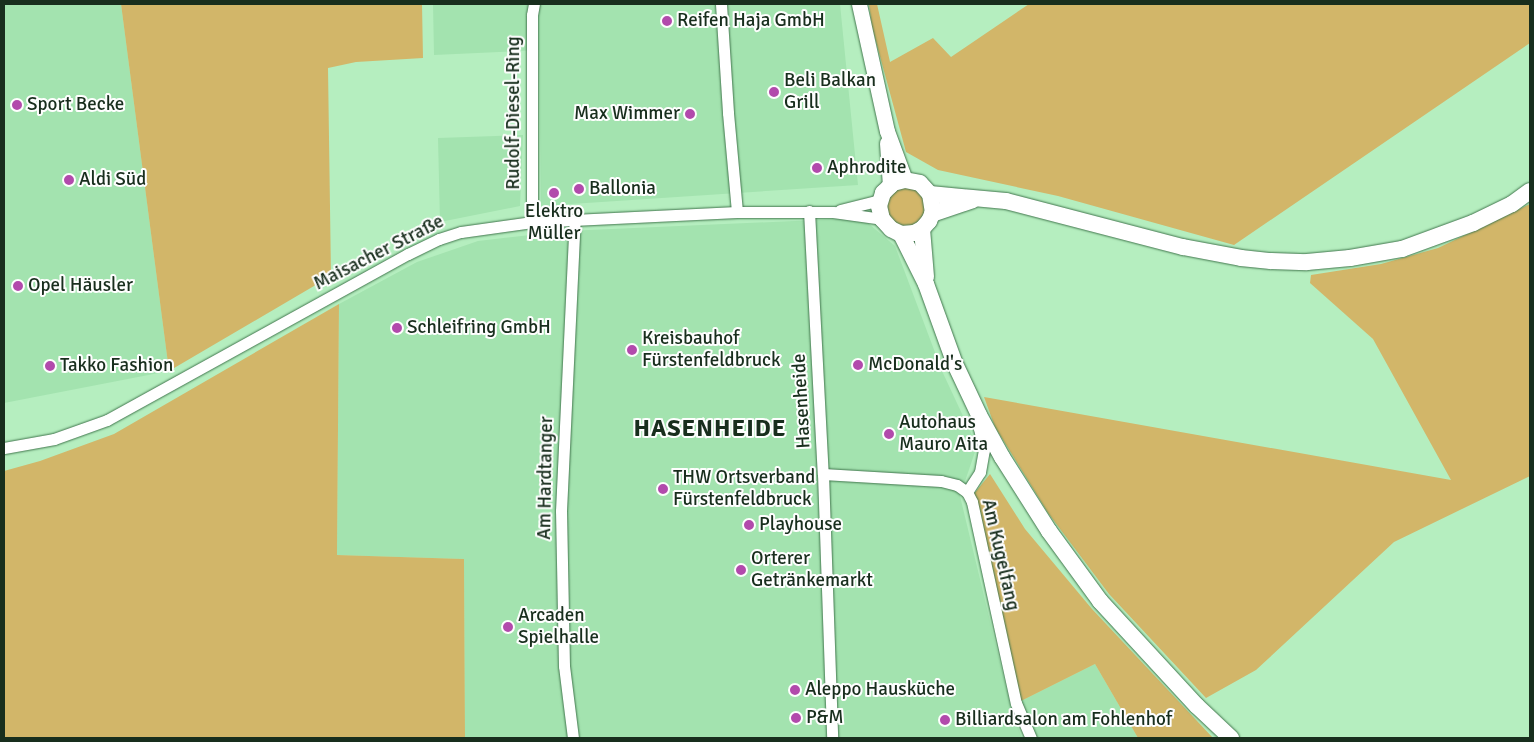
<!DOCTYPE html>
<html>
<head>
<meta charset="utf-8">
<style>
	body { margin:0 }
	#map { position:relative; width:1534px; height:742px; overflow:hidden; background:#b5eebf; font-family:Signika,sans-serif }
	div>[style] { position:absolute }
	[style*='--x'] { left:calc(var(--x)*1px); top:calc(var(--y)*1px); width:calc(var(--w)*1px); rotate:calc(var(--a)*1deg) }
	.built>* { inset:0; background:#a3e3af }
	.green>* { inset:0; background:#d2b669 }
	.round { border-radius:50% }
	.roads { filter:drop-shadow(0 0 1px #41764d) drop-shadow(0 0 1px #41764d) }
	.minor>* { height:11px; margin:-5.5px; padding:0 5.5px; transform-origin:5.5px; border-radius:5.5px; background:#fff }
	.tertiary>* { height:15px; margin:-7.5px; padding:0 7.5px; transform-origin:7.5px; border-radius:7.5px; background:#fff }
	.secondary>* { height:16px; margin:-8px; padding:0 8px; transform-origin:8px; border-radius:8px; background:#fff }
	.dots>* { width:14px; height:14px; translate:-50% -50%; box-sizing:border-box; border:2px solid #fefefe; border-radius:50% }
	span { translate:-50% -50%; white-space:nowrap; text-align:center; line-height:1.15; -webkit-text-stroke:4px #fefefe; paint-order:stroke }
	.poi-label { font-size:19px; color:#182e1d }
	.left { translate:0 -50%; text-align:left }
	.right { translate:-100% -50%; text-align:right }
	.street-label { font-size:19px; color:#182e1d }
	.district-label { font-size:24px; color:#182e1d; font-weight:700; letter-spacing:1px }
	.frame { position:absolute; inset:0; border:5px solid #182e1d; pointer-events:none }
</style>
</head>
<body>
<div id="map">
	<div class="built">
		<i style="clip-path:polygon(4px 4px,121px 4px,169px 371px,4px 403px)"></i>
		<i style="clip-path:polygon(433px 4px,840px 4px,858px 185px,541px 206px,539px 50px,434px 55px)"></i>
		<i style="clip-path:polygon(523px 135px,520px 206px,440px 222px,438px 138px)"></i>
		<i style="clip-path:polygon(862px 218px,895px 246px,942px 371px,977px 446px,960px 496px,1011px 708px,1022px 738px,465px 738px,464px 559px,337px 555px,339px 304px,417px 262px,478px 241px,566px 231px)"></i>
		<i style="clip-path:polygon(1095px 664px,1138px 738px,1036px 738px,1021px 701px)"></i>
	</div>
	<div class="green">
		<i style="clip-path:polygon(121px 4px,422px 4px,423px 58px,356px 62px,328px 68px,331px 276px,169px 371px)"></i>
		<i style="clip-path:polygon(869px 4px,877px 4px,890px 62px,933px 38px,951px 57px,1029px 4px,1530px 4px,1530px 43px,1234px 245px,1058px 196px,938px 170px,906px 152px,872px 27px)"></i>
		<i class="round" style="left:886px;top:187px;width:40px;height:40px"></i>
		<i style="clip-path:polygon(1530px 204px,1530px 476px,1394px 542px,1256px 670px,1206px 698px,1109px 594px,1048px 513px,995px 427px,984px 397px,1451px 480px,1373px 339px,1310px 283px,1311px 275px,1381px 264px,1438px 248px)"></i>
		<i style="clip-path:polygon(339px 304px,337px 555px,464px 559px,465px 738px,4px 738px,4px 471px,40px 461px,114px 434px)"></i>
		<i style="clip-path:polygon(990px 474px,1025px 529px,1092px 609px,1213px 738px,1138px 738px,1095px 664px,1021px 701px,973px 495px)"></i>
	</div>
	<div class="roads">
		<div class="minor">
			<i style="--x:721;--y:4;--w:109;--a:86.3"></i>
			<i style="--x:728;--y:113;--w:99;--a:84.8"></i>
			<i style="--x:840;--y:210;--w:41;--a:-14"></i>
			<i style="--x:809;--y:211;--w:263;--a:87"></i>
			<i style="--x:823;--y:474;--w:264;--a:88"></i>
			<i style="--x:532;--y:222;--w:207;--a:-90"></i>
			<i style="--x:532;--y:15;--w:11;--a:-80"></i>
			<i style="--x:4;--y:448;--w:51;--a:-10.2"></i>
			<i style="--x:54;--y:439;--w:56;--a:-19.7"></i>
			<i style="--x:107;--y:420;--w:344;--a:-28.9"></i>
			<i style="--x:408;--y:254;--w:34;--a:-26"></i>
			<i style="--x:439;--y:239;--w:23;--a:-18"></i>
			<i style="--x:461;--y:232;--w:72;--a:-8"></i>
			<i style="--x:532;--y:222;--w:205;--a:-2.8"></i>
			<i style="--x:737;--y:212;--w:96;--a:0"></i>
			<i style="--x:833;--y:212;--w:49;--a:8.1"></i>
			<i style="--x:823;--y:474;--w:118;--a:3.4"></i>
			<i style="--x:941;--y:481;--w:16;--a:14"></i>
			<i style="--x:957;--y:485;--w:12;--a:35"></i>
			<i style="--x:967;--y:492;--w:11;--a:63"></i>
			<i style="--x:972;--y:502;--w:206;--a:77.7"></i>
			<i style="--x:1016;--y:703;--w:38;--a:67"></i>
			<i style="--x:967;--y:492;--w:24;--a:-57"></i>
			<i style="--x:980;--y:472;--w:22;--a:-80"></i>
			<i style="--x:984;--y:450;--w:23;--a:-103"></i>
			<i style="--x:979;--y:428;--w:9;--a:-90"></i>
			<i style="--x:573;--y:738;--w:73;--a:-97.1"></i>
			<i style="--x:564;--y:666;--w:155;--a:-91.1"></i>
			<i style="--x:561;--y:511;--w:292;--a:-87.3"></i>
		</div>
		<div class="tertiary">
			<i style="--x:859;--y:4;--w:130;--a:77.6"></i>
			<i style="--x:887;--y:131;--w:52;--a:69.8"></i>
			<i style="--x:887;--y:143;--w:43;--a:86"></i>
		</div>
		<div class="secondary">
			<i style="--x:930;--y:194;--w:18;--a:81"></i>
			<i style="--x:933;--y:212;--w:10;--a:114"></i>
			<i style="--x:929;--y:221;--w:11;--a:131"></i>
			<i style="--x:922;--y:229;--w:9;--a:153"></i>
			<i style="--x:914;--y:233;--w:13;--a:176"></i>
			<i style="--x:901;--y:234;--w:11;--a:-153"></i>
			<i style="--x:891;--y:229;--w:13;--a:-132"></i>
			<i style="--x:882;--y:219;--w:13;--a:-103"></i>
			<i style="--x:879;--y:206;--w:14;--a:-73"></i>
			<i style="--x:883;--y:193;--w:14;--a:-45"></i>
			<i style="--x:893;--y:183;--w:12;--a:-14"></i>
			<i style="--x:905;--y:180;--w:15;--a:11"></i>
			<i style="--x:920;--y:183;--w:15;--a:48"></i>
			<i style="--x:930;--y:194;--w:76;--a:5.3"></i>
			<i style="--x:1006;--y:201;--w:183;--a:14.6"></i>
			<i style="--x:1183;--y:247;--w:59;--a:10.7"></i>
			<i style="--x:1241;--y:258;--w:30;--a:6"></i>
			<i style="--x:1271;--y:261;--w:36;--a:2"></i>
			<i style="--x:1307;--y:262;--w:43;--a:-5.3"></i>
			<i style="--x:1350;--y:258;--w:53;--a:-9.8"></i>
			<i style="--x:1402;--y:249;--w:76;--a:-20.1"></i>
			<i style="--x:1473;--y:223;--w:43;--a:-26"></i>
			<i style="--x:1512;--y:204;--w:22;--a:-36"></i>
			<i style="--x:932;--y:214;--w:43;--a:-18.9"></i>
			<i style="--x:922;--y:229;--w:48;--a:85.2"></i>
			<i style="--x:901;--y:234;--w:56;--a:63.4"></i>
			<i style="--x:926;--y:284;--w:85;--a:70.1"></i>
			<i style="--x:955;--y:364;--w:56;--a:64.8"></i>
			<i style="--x:979;--y:415;--w:48;--a:61.3"></i>
			<i style="--x:1002;--y:457;--w:88;--a:57.6"></i>
			<i style="--x:1049;--y:531;--w:87;--a:53.9"></i>
			<i style="--x:1100;--y:601;--w:143;--a:47.3"></i>
			<i style="--x:1197;--y:706;--w:47;--a:43.3"></i>
		</div>
	</div>
	<div class="dots">
		<i style="left:667px;top:21px;background:#b24aac"></i>
		<i style="left:774px;top:92px;background:#b24aac"></i>
		<i style="left:17px;top:105px;background:#b24aac"></i>
		<i style="left:690px;top:114px;background:#b24aac"></i>
		<i style="left:817px;top:168px;background:#b24aac"></i>
		<i style="left:69px;top:180px;background:#b24aac"></i>
		<i style="left:579px;top:189px;background:#b24aac"></i>
		<i style="left:554px;top:193px;background:#b24aac"></i>
		<i style="left:18px;top:286px;background:#b24aac"></i>
		<i style="left:397px;top:328px;background:#b24aac"></i>
		<i style="left:632px;top:350px;background:#b24aac"></i>
		<i style="left:858px;top:365px;background:#b24aac"></i>
		<i style="left:50px;top:366px;background:#b24aac"></i>
		<i style="left:889px;top:434px;background:#b24aac"></i>
		<i style="left:663px;top:489px;background:#b24aac"></i>
		<i style="left:749px;top:525px;background:#b24aac"></i>
		<i style="left:741px;top:570px;background:#b24aac"></i>
		<i style="left:508px;top:627px;background:#b24aac"></i>
		<i style="left:795px;top:690px;background:#b24aac"></i>
		<i style="left:796px;top:718px;background:#b24aac"></i>
		<i style="left:945px;top:720px;background:#b24aac"></i>
	</div>
	<div class="poi-label">
		<span class="left" style="left:677px;top:21px">Reifen Haja GmbH</span>
		<span class="left" style="left:784px;top:92px">Beli Balkan<br>Grill</span>
		<span class="left" style="left:27px;top:105px">Sport Becke</span>
		<span class="right" style="left:680px;top:114px">Max Wimmer</span>
		<span class="left" style="left:827px;top:168px">Aphrodite</span>
		<span class="left" style="left:79px;top:180px">Aldi Süd</span>
		<span class="left" style="left:589px;top:189px">Ballonia</span>
		<span style="left:554px;top:223px">Elektro<br>Müller</span>
		<span class="left" style="left:28px;top:286px">Opel Häusler</span>
		<span class="left" style="left:407px;top:328px">Schleifring GmbH</span>
		<span class="left" style="left:642px;top:350px">Kreisbauhof<br>Fürstenfeldbruck</span>
		<span class="left" style="left:868px;top:365px">McDonald's</span>
		<span class="left" style="left:60px;top:366px">Takko Fashion</span>
		<span class="left" style="left:899px;top:434px">Autohaus<br>Mauro Aita</span>
		<span class="left" style="left:673px;top:489px">THW Ortsverband<br>Fürstenfeldbruck</span>
		<span class="left" style="left:759px;top:525px">Playhouse</span>
		<span class="left" style="left:751px;top:570px">Orterer<br>Getränkemarkt</span>
		<span class="left" style="left:518px;top:627px">Arcaden<br>Spielhalle</span>
		<span class="left" style="left:805px;top:690px">Aleppo Hausküche</span>
		<span class="left" style="left:806px;top:718px">P&amp;M</span>
		<span class="left" style="left:955px;top:720px">Billiardsalon am Fohlenhof</span>
	</div>
	<div class="street-label">
		<span style="left:514px;top:113px;rotate:-90deg">Rudolf-Diesel-Ring</span>
		<span style="left:379px;top:253px;rotate:-27deg">Maisacher Straße</span>
		<span style="left:802px;top:401px;rotate:-93deg">Hasenheide</span>
		<span style="left:546px;top:478px;rotate:-89deg">Am Hardtanger</span>
		<span style="left:1000px;top:555px;rotate:77deg">Am Kugelfang</span>
	</div>
	<div class="district-label">
		<span style="left:710px;top:429px">HASENHEIDE</span>
	</div>
	<div class="frame"></div>
</div>
</body>
</html>
